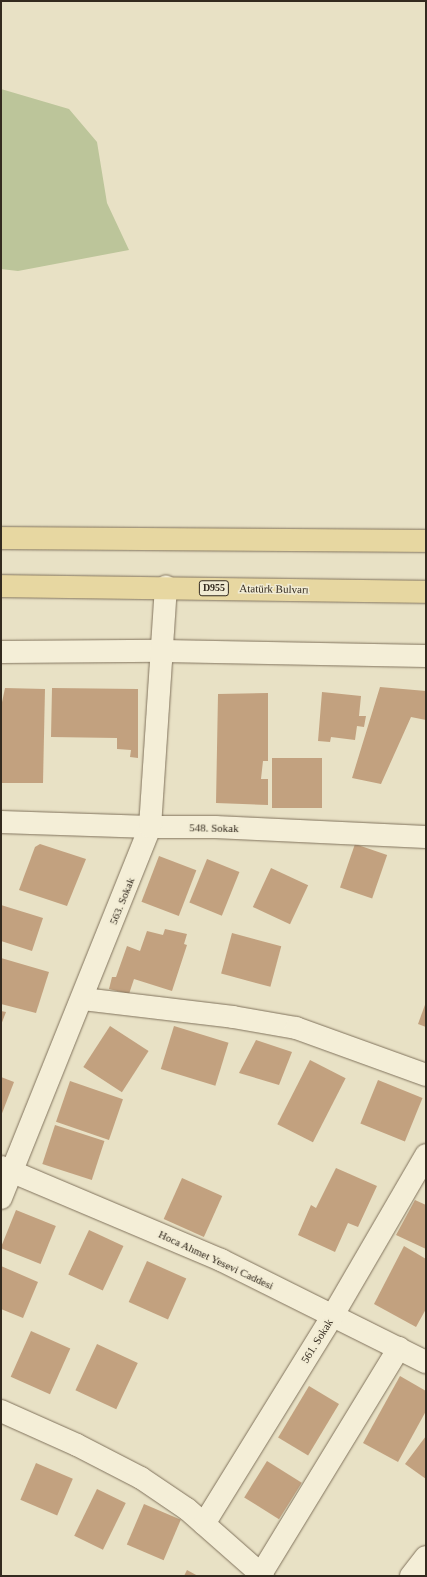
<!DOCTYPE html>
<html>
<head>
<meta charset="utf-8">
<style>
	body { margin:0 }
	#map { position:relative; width:427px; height:1577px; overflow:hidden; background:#e8e1c5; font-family:Georgia,serif }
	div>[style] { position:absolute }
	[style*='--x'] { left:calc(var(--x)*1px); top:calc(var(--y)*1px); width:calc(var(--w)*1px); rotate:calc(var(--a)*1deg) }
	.green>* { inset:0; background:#bcc59a }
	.building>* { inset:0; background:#c2a17f; transform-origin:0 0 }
	.roads { filter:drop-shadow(0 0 1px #81735d) drop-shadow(0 0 1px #81735d) }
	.minor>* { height:22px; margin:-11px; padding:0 11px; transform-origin:11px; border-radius:11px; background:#f4eed7 }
	.major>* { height:22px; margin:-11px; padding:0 11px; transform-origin:11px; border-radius:11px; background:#e7d7a1 }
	span { translate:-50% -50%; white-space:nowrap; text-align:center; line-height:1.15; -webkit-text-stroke:3px #f1ebd3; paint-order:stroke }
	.shield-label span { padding:1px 3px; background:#f1ebd3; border:1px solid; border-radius:3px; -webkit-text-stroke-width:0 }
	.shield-label { font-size:10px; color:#332a1f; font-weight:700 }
	.street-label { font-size:11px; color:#332a1f }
	.frame { position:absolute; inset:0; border:2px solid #332a1f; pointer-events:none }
</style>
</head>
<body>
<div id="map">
	<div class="green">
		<i style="clip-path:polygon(1px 89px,69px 109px,97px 142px,107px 203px,129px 250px,18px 271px,1px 269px)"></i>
	</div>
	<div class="building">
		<i style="clip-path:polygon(380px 687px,426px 691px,426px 720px,411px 717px,381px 784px,352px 778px)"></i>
		<i style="clip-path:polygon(5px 688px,45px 689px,43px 783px,1px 783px,1px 707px)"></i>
		<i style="clip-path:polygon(52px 688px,138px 689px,138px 758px,130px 757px,131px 750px,117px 749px,117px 738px,51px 737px)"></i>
		<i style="clip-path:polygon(322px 692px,361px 696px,359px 716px,366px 716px,364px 727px,357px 726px,355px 740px,331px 737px,330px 742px,318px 741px)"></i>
		<i style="clip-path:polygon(268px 693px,268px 761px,263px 761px,261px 779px,268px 779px,268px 805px,216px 803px,218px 694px)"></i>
		<i style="left:272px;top:758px;width:50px;height:50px"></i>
		<i style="clip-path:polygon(40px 844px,86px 859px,67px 906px,19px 890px,35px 847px)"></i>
		<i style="left:355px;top:844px;width:34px;height:46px;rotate:19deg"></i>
		<i style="left:159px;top:856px;width:40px;height:49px;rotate:21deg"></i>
		<i style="left:207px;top:859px;width:35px;height:47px;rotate:22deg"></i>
		<i style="left:271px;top:868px;width:41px;height:43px;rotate:25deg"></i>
		<i style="clip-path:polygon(1px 905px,43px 918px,32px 951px,1px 941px)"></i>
		<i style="clip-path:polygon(165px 929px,187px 934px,184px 944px,187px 945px,172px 991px,134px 979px,129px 994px,109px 989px,112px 977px,116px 977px,127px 946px,140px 951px,147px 931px,163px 935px)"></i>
		<i style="left:232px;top:933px;width:51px;height:42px;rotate:15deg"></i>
		<i style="clip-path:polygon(1px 958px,49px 972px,36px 1013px,1px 1004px)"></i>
		<i style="clip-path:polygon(426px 1002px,426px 1027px,418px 1024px)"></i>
		<i style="clip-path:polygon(1px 1011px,6px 1012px,1px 1025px)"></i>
		<i style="left:110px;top:1026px;width:46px;height:49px;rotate:33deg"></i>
		<i style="left:174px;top:1026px;width:57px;height:45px;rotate:17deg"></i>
		<i style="clip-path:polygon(256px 1040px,292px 1052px,279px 1085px,239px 1073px)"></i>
		<i style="left:310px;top:1060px;width:40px;height:72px;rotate:27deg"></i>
		<i style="clip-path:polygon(1px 1077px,14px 1082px,1px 1116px)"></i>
		<i style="left:378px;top:1080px;width:48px;height:47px;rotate:22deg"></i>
		<i style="left:70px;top:1081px;width:56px;height:43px;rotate:19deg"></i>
		<i style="left:55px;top:1125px;width:52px;height:41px;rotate:18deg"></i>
		<i style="clip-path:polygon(336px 1168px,377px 1186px,358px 1227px,348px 1223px,335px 1252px,298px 1235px,311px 1205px,316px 1208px)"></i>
		<i style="left:182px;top:1178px;width:44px;height:45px;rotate:24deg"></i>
		<i style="clip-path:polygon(415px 1200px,426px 1205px,426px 1249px,396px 1235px)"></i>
		<i style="left:16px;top:1210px;width:43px;height:41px;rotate:22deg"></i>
		<i style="left:89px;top:1230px;width:38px;height:49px;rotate:25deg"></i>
		<i style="clip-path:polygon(404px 1246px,426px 1259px,426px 1309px,416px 1327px,374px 1304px)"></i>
		<i style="left:147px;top:1261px;width:43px;height:45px;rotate:24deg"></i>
		<i style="clip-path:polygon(1px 1266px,38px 1282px,23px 1318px,1px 1309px)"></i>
		<i style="left:31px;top:1331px;width:43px;height:50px;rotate:24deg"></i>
		<i style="left:97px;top:1344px;width:45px;height:51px;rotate:25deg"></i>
		<i style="clip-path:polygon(400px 1376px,426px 1391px,426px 1411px,398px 1462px,363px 1443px)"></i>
		<i style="left:309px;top:1386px;width:35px;height:60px;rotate:31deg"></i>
		<i style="clip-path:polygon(426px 1436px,426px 1479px,405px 1464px)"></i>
		<i style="left:267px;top:1461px;width:41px;height:43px;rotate:32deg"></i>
		<i style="left:36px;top:1463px;width:40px;height:40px;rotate:23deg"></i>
		<i style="left:97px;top:1489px;width:32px;height:52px;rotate:26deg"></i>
		<i style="left:144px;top:1504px;width:40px;height:44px;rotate:23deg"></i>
		<i style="clip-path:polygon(187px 1570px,198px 1576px,184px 1576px)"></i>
	</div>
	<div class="roads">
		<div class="minor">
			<i style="--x:1;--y:652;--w:162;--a:-0.4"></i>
			<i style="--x:163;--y:651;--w:263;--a:1.1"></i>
			<i style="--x:1;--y:822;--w:149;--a:1.9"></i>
			<i style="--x:150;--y:827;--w:65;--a:0"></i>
			<i style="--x:215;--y:827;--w:211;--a:2.7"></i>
			<i style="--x:83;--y:999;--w:151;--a:6.8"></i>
			<i style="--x:233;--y:1017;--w:64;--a:9.9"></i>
			<i style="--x:296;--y:1028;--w:138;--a:19.9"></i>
			<i style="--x:1;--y:1167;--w:239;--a:22.9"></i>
			<i style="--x:221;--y:1260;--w:229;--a:26.5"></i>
			<i style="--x:1;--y:1198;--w:400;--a:-68.1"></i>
			<i style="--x:150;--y:827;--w:241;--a:-86.2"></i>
			<i style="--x:1;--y:1411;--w:83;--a:24.1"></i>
			<i style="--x:77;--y:1445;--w:72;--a:27.3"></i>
			<i style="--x:141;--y:1478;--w:55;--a:34"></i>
			<i style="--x:187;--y:1509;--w:101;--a:41.4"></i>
			<i style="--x:204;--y:1524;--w:246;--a:-58.3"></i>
			<i style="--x:333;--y:1315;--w:185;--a:-59.8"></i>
			<i style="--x:261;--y:1574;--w:265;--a:-58.6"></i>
			<i style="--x:411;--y:1576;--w:24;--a:-52"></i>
		</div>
		<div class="major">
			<i style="--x:1;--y:538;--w:425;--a:0.4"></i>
			<i style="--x:1;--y:586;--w:425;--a:0.8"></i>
		</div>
	</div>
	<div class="shield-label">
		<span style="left:214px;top:588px">D955</span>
	</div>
	<div class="street-label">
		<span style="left:274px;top:589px;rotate:1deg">Atatürk Bulvarı</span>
		<span style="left:214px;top:828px;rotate:1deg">548. Sokak</span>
		<span style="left:122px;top:901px;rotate:-68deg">563. Sokak</span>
		<span style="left:216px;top:1260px;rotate:25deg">Hoca Ahmet Yesevi Caddesi</span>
		<span style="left:317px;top:1341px;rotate:-58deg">561. Sokak</span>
	</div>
	<div class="frame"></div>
</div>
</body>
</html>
